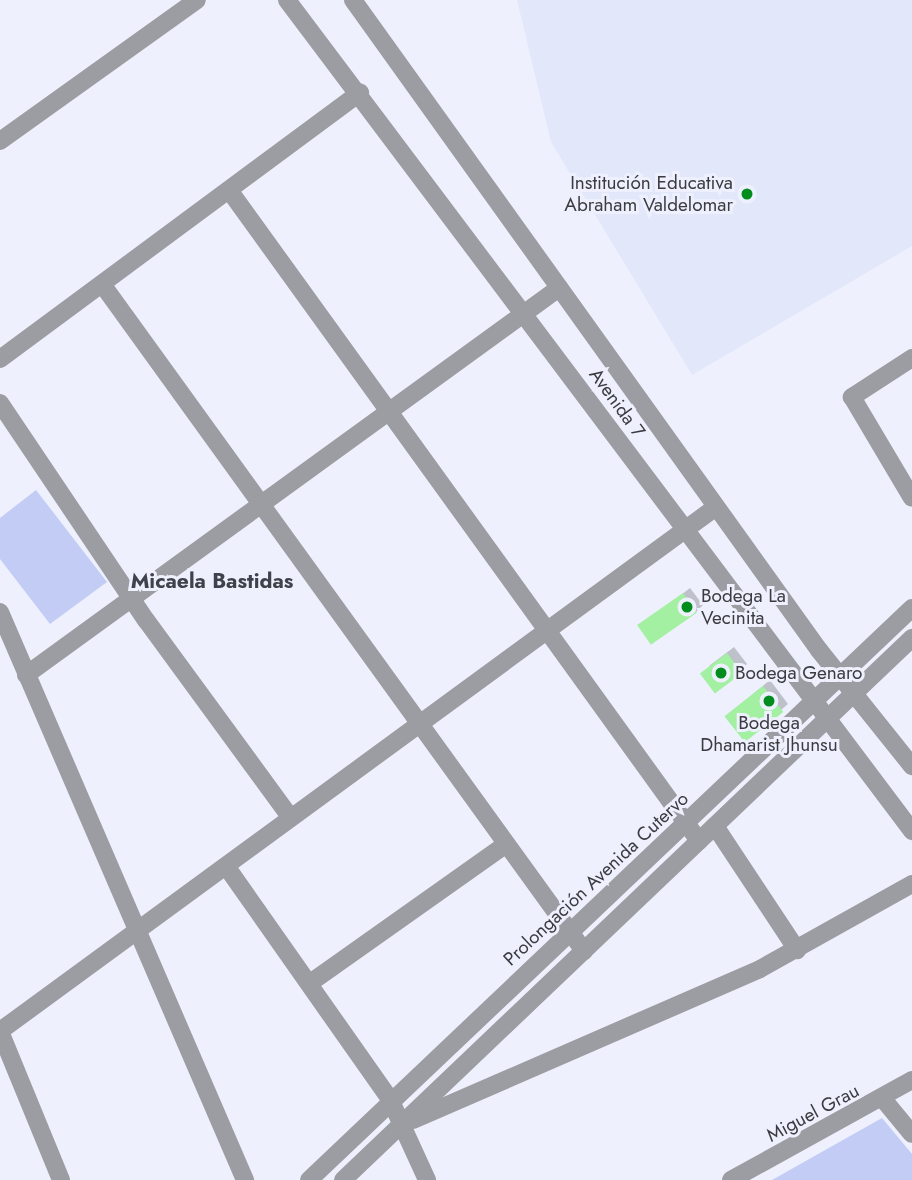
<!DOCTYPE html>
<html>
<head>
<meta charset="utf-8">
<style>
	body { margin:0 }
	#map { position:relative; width:912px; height:1180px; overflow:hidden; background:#eef1fd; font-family:Jost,sans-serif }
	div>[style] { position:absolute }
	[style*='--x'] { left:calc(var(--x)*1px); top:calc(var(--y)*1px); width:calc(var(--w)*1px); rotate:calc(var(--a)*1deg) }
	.built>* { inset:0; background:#e2e7fa }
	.green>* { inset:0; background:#c2ccf5 }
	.shadow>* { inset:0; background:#0003 }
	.building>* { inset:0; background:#a3f0a2; transform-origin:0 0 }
	.minor>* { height:18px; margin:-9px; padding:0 9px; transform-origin:9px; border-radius:9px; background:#9c9da2 }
	.dots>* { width:19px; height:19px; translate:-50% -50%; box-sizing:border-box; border:4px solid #eef1fd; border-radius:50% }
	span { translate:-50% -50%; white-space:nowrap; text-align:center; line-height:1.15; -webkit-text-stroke:6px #eef1fd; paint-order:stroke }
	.poi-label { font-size:19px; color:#3b3c41 }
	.right { translate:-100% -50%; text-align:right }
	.left { translate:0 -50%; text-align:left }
	.street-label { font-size:19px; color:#3b3c41 }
	.neighbourhood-label { font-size:21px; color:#40424b; font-weight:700 }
</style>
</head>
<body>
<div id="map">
	<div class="built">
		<i style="clip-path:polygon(517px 0,912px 0,912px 246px,692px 375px,551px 142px)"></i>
	</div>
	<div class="green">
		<i style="clip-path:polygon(36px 490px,107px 582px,50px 624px,0 559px,0 518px)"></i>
		<i style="clip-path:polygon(882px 1118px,912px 1154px,912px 1180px,772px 1180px)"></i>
	</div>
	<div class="shadow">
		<i style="clip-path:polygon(690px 588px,703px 605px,696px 612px,640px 626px)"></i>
		<i style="clip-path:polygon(734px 647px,747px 664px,740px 671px,709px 666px)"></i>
		<i style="clip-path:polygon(770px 680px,788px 704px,781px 710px,726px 716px)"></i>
	</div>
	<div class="building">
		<i style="left:683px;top:593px;width:24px;height:56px;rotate:55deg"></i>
		<i style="left:727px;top:653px;width:25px;height:34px;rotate:53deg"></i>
		<i style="left:763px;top:686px;width:33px;height:49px;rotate:52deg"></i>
	</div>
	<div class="minor">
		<i style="--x:287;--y:0;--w:1040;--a:53.05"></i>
		<i style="--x:353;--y:0;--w:800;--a:54.36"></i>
		<i style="--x:819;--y:650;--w:149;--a:51.3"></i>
		<i style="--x:0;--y:141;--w:242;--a:-35.6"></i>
		<i style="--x:229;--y:190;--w:803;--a:54.17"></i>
		<i style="--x:102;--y:284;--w:823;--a:54.15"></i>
		<i style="--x:912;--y:358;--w:72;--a:147"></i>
		<i style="--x:852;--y:397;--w:117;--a:59.3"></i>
		<i style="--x:0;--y:359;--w:448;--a:-36.5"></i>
		<i style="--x:0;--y:403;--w:262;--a:56.1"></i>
		<i style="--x:146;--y:620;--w:245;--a:53.8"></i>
		<i style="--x:0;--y:612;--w:619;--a:66.67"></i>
		<i style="--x:26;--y:675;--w:659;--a:-35.98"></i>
		<i style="--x:715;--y:826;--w:149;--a:56.5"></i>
		<i style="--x:226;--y:866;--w:285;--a:54.9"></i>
		<i style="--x:390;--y:1099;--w:89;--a:65.4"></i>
		<i style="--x:310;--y:983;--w:240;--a:-35.3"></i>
		<i style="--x:883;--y:1099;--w:45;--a:50.4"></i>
		<i style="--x:413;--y:1120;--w:378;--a:-23.5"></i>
		<i style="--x:760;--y:969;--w:174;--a:-29.2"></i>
		<i style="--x:61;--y:1180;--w:161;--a:-112.3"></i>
		<i style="--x:0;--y:1031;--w:887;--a:-36.2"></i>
		<i style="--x:309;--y:1180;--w:831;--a:-43.49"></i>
		<i style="--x:343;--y:1180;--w:786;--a:-43.61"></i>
		<i style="--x:731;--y:1180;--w:207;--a:-28.9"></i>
	</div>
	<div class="dots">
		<i style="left:747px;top:194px;background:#008d1d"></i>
		<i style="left:687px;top:607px;background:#008d1d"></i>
		<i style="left:721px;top:673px;background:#008d1d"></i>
		<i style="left:769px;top:701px;background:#008d1d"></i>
	</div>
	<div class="poi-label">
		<span class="right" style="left:733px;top:194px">Institución Educativa<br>Abraham Valdelomar</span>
		<span class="left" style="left:701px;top:607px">Bodega La<br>Vecinita</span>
		<span class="left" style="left:735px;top:673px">Bodega Genaro</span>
		<span style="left:769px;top:734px">Bodega<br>Dhamarist Jhunsu</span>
	</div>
	<div class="street-label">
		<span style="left:617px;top:403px;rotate:54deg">Avenida 7</span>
		<span style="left:596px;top:879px;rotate:-43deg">Prolongación Avenida Cutervo</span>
		<span style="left:813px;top:1113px;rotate:-28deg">Miguel Grau</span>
	</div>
	<div class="neighbourhood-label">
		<span style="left:212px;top:581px">Micaela Bastidas</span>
	</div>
</div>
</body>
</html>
